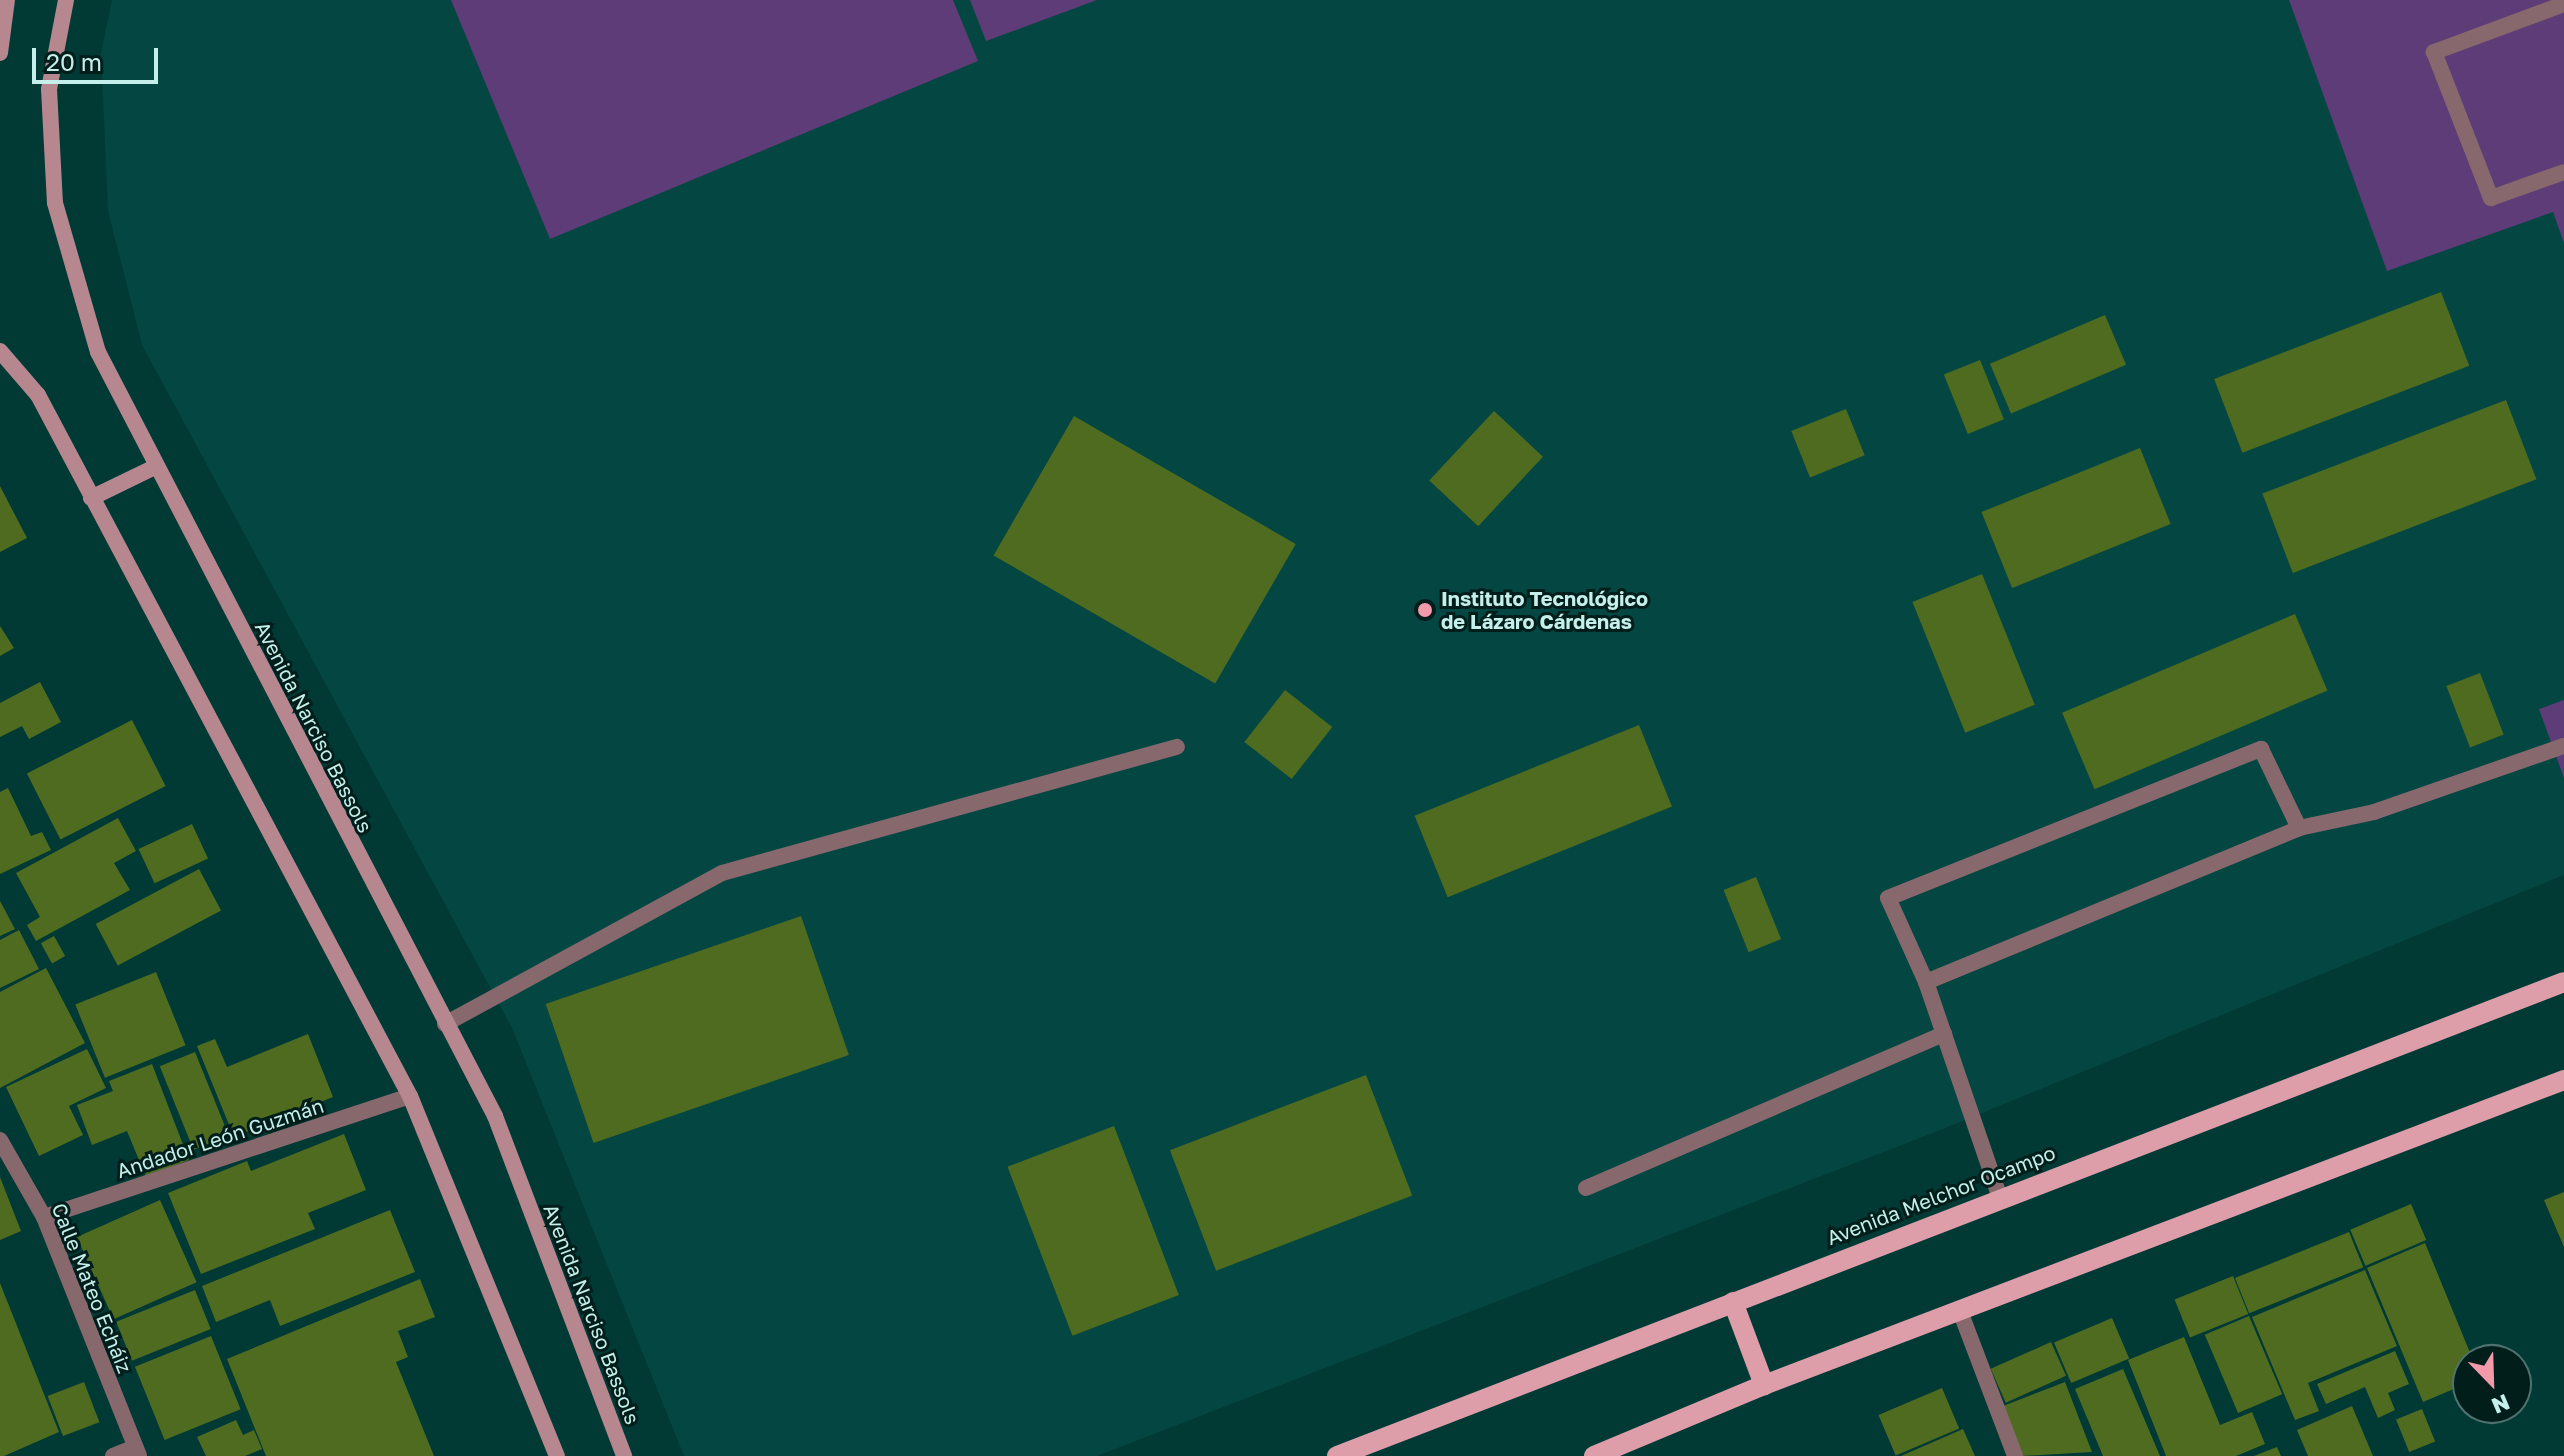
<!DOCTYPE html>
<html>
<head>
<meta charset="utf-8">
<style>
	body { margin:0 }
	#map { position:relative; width:2564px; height:1456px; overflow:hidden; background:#013935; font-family:"Golos Text",sans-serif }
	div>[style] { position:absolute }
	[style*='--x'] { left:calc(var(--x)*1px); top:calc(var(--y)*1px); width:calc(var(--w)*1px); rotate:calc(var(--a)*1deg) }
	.built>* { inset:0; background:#044641 }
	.green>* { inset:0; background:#5d3c77 }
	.building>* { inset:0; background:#4f6b20; transform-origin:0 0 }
	.lane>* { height:16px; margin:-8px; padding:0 8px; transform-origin:8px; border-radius:8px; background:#87686d }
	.street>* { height:16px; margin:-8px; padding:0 8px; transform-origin:8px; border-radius:8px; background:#87686d }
	.secondary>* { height:16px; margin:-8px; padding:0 8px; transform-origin:8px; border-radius:8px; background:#b7878f }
	.primary>* { height:20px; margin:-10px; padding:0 10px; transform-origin:10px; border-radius:10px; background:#dd9ea9 }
	.dots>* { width:22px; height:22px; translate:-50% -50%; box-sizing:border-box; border:4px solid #011e1b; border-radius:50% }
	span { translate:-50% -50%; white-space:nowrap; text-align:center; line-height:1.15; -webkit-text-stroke:6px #011e1b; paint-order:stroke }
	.poi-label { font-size:20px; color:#c4efea; font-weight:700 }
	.left { translate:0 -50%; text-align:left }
	.street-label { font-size:20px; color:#c4efea }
	.north { position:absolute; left:2452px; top:1344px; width:80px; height:80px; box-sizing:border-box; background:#011e1b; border:2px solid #4f726e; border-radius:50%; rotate:157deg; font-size:22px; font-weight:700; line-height:32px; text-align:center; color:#c4efea }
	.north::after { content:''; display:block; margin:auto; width:28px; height:36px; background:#f39aaa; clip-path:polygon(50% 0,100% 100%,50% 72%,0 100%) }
	.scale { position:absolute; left:32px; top:48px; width:126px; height:36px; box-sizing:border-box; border:4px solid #c4efea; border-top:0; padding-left:10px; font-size:24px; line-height:28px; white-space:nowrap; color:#c4efea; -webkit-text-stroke:6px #011e1b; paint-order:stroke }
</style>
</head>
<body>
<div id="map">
	<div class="built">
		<i style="clip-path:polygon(112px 0,2564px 0,2564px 875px,1938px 1131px,1097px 1456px,684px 1456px,512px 1028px,142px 345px,108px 211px,101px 53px)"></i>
	</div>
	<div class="green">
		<i style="clip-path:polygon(451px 0,953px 0,978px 61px,550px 239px)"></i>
		<i style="clip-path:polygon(970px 0,1097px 0,986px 41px)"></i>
		<i style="clip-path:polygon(2289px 0,2564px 0,2564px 243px,2553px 212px,2387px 271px)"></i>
		<i style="clip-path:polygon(2564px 700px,2564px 778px,2539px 709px)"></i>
	</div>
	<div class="building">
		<i style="left:2441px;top:292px;width:79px;height:243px;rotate:69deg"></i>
		<i style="left:2105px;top:315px;width:54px;height:125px;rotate:67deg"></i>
		<i style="left:1980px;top:360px;width:64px;height:39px;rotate:68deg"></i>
		<i style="left:2506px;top:400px;width:85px;height:261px;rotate:69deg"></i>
		<i style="left:1846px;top:409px;width:50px;height:59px;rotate:68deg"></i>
		<i style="left:1494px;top:411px;width:67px;height:95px;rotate:43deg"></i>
		<i style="left:1074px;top:416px;width:256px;height:161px;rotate:30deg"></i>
		<i style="left:2140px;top:448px;width:82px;height:171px;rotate:68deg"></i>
		<i style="clip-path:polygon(0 486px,27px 538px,0 552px)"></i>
		<i style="left:1982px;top:574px;width:141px;height:75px;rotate:68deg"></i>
		<i style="left:2295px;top:614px;width:83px;height:253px;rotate:67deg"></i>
		<i style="clip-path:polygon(0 626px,14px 648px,0 656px)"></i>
		<i style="left:2480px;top:673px;width:66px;height:36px;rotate:69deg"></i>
		<i style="clip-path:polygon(40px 682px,61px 722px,29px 739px,22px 726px,0 737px,0 703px)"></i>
		<i style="left:1285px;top:690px;width:60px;height:66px;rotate:38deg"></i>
		<i style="left:132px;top:720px;width:74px;height:118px;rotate:63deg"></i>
		<i style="left:1639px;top:725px;width:88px;height:242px;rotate:68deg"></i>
		<i style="clip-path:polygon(8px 788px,31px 836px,42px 832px,51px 850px,0 874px,0 792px)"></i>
		<i style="clip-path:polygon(118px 818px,136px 851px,114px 863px,130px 890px,36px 941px,27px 925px,40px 917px,16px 873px)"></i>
		<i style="left:192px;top:824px;width:38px;height:59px;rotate:65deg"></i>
		<i style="left:199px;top:869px;width:47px;height:117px;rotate:62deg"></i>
		<i style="left:1756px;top:877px;width:67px;height:35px;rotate:68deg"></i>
		<i style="clip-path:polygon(0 901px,15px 929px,0 936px)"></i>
		<i style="left:801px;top:916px;width:147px;height:270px;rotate:71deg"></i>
		<i style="clip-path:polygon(19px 930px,39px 969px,0 988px,0 940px)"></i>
		<i style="left:54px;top:936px;width:23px;height:15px;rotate:61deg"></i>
		<i style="clip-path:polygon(46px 968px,85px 1043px,0 1088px,0 992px)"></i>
		<i style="left:156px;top:972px;width:79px;height:87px;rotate:68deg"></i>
		<i style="clip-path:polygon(308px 1034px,333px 1097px,234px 1137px,197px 1046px,215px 1039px,227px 1067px)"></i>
		<i style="clip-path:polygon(87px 1049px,106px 1088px,69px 1106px,83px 1135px,39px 1156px,6px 1087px)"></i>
		<i style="left:195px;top:1052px;width:90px;height:38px;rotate:68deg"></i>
		<i style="clip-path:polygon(152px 1064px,189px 1160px,146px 1177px,127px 1131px,92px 1145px,77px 1105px,113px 1091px,109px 1081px)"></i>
		<i style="left:1366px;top:1075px;width:129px;height:210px;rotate:69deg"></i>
		<i style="left:1114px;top:1126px;width:181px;height:114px;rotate:69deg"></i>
		<i style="clip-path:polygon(344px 1134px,366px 1190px,308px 1213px,315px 1229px,201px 1274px,168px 1193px,247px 1161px,251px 1171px)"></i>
		<i style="clip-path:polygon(0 1177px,21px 1231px,0 1240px)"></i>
		<i style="clip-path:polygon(2564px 1192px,2564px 1247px,2544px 1200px)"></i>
		<i style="left:160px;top:1200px;width:90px;height:91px;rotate:66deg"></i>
		<i style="left:2411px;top:1204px;width:39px;height:66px;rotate:67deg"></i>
		<i style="clip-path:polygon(390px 1210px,415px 1272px,280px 1326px,270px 1300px,216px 1322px,202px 1286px)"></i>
		<i style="left:2349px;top:1232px;width:38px;height:123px;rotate:68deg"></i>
		<i style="clip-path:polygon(2425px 1243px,2473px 1360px,2468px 1360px,2468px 1383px,2423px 1402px,2367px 1268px)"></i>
		<i style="clip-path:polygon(2365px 1270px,2397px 1346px,2308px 1383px,2319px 1411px,2295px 1420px,2252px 1317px)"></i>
		<i style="left:2233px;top:1276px;width:41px;height:63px;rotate:68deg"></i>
		<i style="clip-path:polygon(420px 1279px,435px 1317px,398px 1331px,408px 1357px,396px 1362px,434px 1456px,266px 1456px,227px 1359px)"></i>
		<i style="clip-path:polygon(0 1283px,59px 1432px,4px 1456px,0 1456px)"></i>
		<i style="left:195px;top:1290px;width:42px;height:85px;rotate:68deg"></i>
		<i style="left:2249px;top:1316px;width:85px;height:48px;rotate:67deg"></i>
		<i style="left:2112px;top:1318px;width:44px;height:63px;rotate:67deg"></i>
		<i style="left:211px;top:1336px;width:79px;height:82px;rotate:68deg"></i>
		<i style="clip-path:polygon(2184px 1337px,2220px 1425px,2252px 1412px,2265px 1444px,2236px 1456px,2166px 1456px,2128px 1360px)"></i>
		<i style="left:2051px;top:1342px;width:37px;height:66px;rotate:66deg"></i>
		<i style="clip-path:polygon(2395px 1351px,2409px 1384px,2388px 1393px,2395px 1410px,2378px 1418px,2365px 1387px,2326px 1404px,2317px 1384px)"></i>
		<i style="clip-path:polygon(2123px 1369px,2160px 1456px,2103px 1456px,2075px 1389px)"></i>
		<i style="left:84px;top:1382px;width:43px;height:39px;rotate:69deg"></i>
		<i style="clip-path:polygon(2065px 1382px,2092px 1452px,2022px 1456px,2003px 1406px)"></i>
		<i style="left:1942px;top:1388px;width:44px;height:69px;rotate:67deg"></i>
		<i style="clip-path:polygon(2352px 1406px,2373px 1456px,2308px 1456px,2297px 1430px)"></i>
		<i style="left:2422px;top:1409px;width:35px;height:28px;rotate:68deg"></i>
		<i style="clip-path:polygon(236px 1420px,243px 1435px,254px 1430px,262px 1449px,245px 1456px,206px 1456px,197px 1437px)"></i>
		<i style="clip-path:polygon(1963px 1429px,1975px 1456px,1901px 1456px)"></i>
		<i style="clip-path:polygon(2277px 1447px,2281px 1456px,2254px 1456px)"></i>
	</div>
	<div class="lane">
		<i style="--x:2564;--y:4;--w:139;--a:159.7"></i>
		<i style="--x:2434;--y:52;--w:157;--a:68.7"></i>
		<i style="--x:2491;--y:198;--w:77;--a:-19.6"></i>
		<i style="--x:1926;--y:982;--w:92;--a:-114.3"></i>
		<i style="--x:1888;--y:898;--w:402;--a:-21.8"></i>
		<i style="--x:2261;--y:749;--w:88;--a:64.3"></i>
		<i style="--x:445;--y:1024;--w:315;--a:-28.6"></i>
		<i style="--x:722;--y:873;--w:472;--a:-15.5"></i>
		<i style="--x:1586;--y:1188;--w:390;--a:-23.3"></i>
		<i style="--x:2000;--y:1198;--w:228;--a:-108.9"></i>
		<i style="--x:1926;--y:982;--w:404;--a:-22.4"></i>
		<i style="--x:2299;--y:828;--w:77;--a:-12"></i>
		<i style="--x:2374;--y:812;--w:201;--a:-19.2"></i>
		<i style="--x:44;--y:1217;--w:385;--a:-18.3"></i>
	</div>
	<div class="street">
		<i style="--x:0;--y:1140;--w:89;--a:60.3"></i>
		<i style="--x:44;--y:1217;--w:257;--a:68.3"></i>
		<i style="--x:1960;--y:1311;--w:155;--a:69.2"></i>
		<i style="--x:113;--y:1456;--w:24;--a:-22"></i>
	</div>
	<div class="secondary">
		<i style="--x:66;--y:0;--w:91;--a:100.8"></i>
		<i style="--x:49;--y:89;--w:114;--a:87"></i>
		<i style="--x:55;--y:203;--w:155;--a:73.9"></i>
		<i style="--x:98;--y:352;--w:861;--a:62.54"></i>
		<i style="--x:495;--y:1116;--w:364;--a:69.2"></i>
		<i style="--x:0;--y:53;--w:53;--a:-82.5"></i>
		<i style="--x:0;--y:351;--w:58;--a:49.2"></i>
		<i style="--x:38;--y:395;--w:794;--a:62.05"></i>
		<i style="--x:410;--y:1096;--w:389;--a:67.8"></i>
		<i style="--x:91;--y:498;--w:73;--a:-25.9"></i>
	</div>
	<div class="primary">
		<i style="--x:1733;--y:1302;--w:89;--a:69.5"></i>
		<i style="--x:1337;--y:1456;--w:1315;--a:-21.12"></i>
		<i style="--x:1594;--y:1456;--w:184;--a:-22.7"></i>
		<i style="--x:1764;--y:1385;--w:856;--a:-20.87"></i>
	</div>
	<div class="dots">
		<i style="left:1425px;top:610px;background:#f39aaa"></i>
	</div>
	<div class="poi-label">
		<span class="left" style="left:1441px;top:610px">Instituto Tecnológico<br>de Lázaro Cárdenas</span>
	</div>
	<div class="street-label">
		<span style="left:314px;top:727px;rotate:63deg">Avenida Narciso Bassols</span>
		<span style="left:220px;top:1138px;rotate:-18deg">Andador León Guzmán</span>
		<span style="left:1941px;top:1195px;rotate:-21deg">Avenida Melchor Ocampo</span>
		<span style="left:92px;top:1288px;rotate:68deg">Calle Mateo Echáiz</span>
		<span style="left:592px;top:1314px;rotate:69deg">Avenida Narciso Bassols</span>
	</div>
	<div class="north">N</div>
	<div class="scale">20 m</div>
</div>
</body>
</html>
